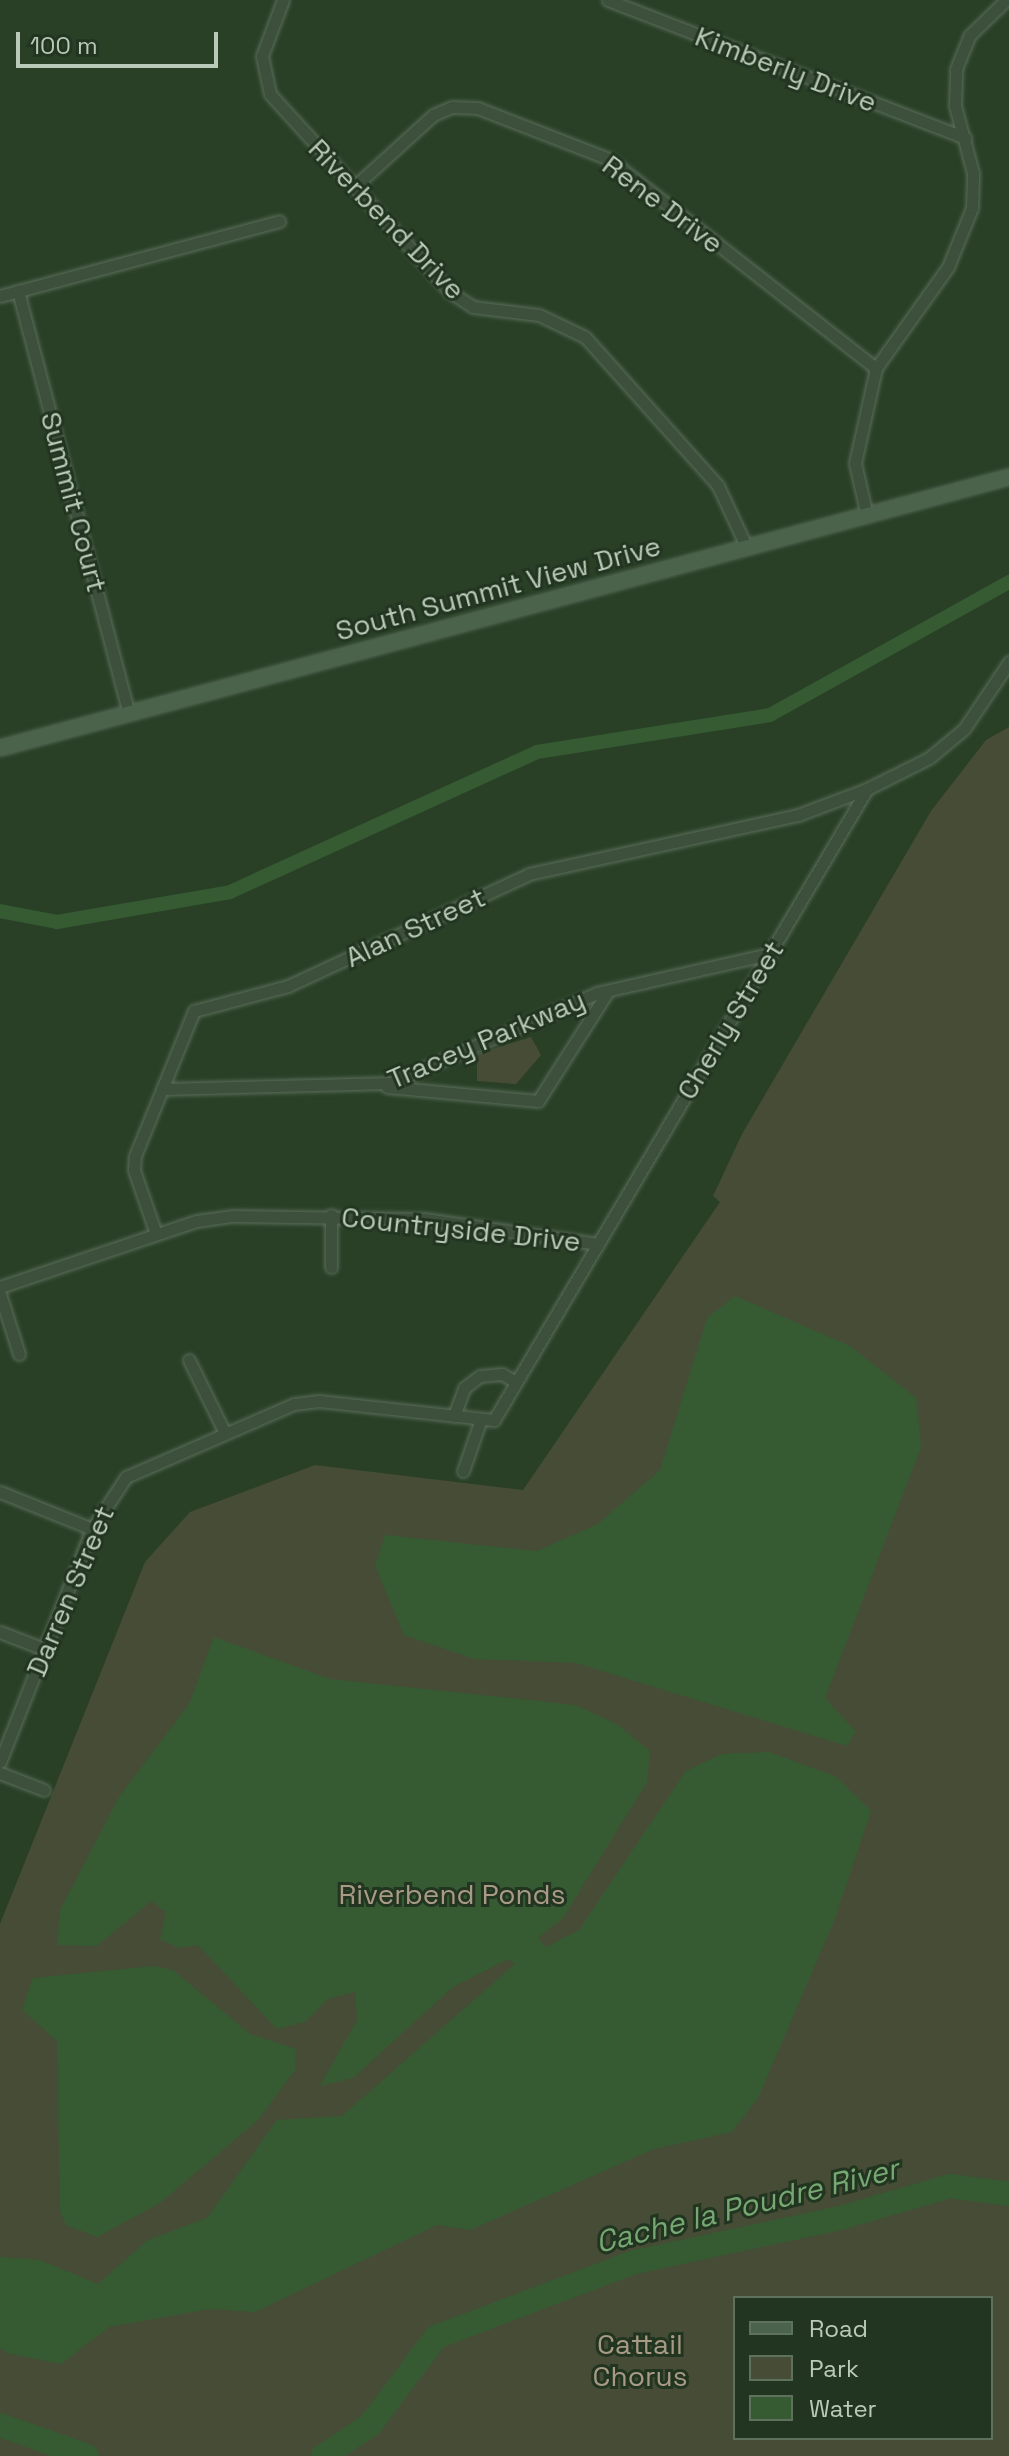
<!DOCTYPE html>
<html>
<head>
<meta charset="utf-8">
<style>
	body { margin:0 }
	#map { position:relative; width:1009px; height:2456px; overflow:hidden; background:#294027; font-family:"Space Grotesk",sans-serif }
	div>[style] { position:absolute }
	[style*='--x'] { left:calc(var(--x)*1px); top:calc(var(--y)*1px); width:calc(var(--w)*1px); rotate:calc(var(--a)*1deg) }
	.green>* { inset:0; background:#464c35 }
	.water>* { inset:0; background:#365b33 }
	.canal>* { height:14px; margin:-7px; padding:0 7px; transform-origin:7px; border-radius:7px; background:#365b33 }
	.river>* { height:24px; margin:-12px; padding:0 12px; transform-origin:12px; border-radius:12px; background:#365b33 }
	.roads { filter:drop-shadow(0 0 2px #5b6d59) drop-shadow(0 0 2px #5b6d59) }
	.street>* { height:11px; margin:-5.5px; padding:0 5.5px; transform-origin:5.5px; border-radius:5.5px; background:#3d503b }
	.secondary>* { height:14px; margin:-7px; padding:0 7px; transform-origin:7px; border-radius:7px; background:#4a634a }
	span { translate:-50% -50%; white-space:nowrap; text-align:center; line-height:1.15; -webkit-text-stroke:6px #223520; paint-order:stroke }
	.street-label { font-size:28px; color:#b9cab8 }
	.park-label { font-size:28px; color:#a99a86 }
	.water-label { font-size:30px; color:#77a773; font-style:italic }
	.legend { position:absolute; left:733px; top:2296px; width:260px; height:144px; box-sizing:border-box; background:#223520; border:2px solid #5e715d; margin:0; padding:10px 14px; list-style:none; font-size:24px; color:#b9cab8 }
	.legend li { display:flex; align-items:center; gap:16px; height:40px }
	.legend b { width:40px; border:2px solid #5e715d }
	.scale { position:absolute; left:16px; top:32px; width:202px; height:36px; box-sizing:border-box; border:4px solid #b9cab8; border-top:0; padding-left:10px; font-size:24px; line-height:28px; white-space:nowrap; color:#b9cab8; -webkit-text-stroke:6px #223520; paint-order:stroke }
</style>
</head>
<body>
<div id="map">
	<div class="green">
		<i style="clip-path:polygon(evenodd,1009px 727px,1009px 2456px,0 2456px,0 1924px,145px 1562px,190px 1512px,315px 1465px,523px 1490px,720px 1202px,713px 1196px,742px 1134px,931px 811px,986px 740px,1009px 727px,735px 2298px,991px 2298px,991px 2438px,735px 2438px,735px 2298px)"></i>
		<i style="clip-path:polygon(531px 1037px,541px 1055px,516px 1084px,477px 1081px,477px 1054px)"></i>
	</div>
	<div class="water">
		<i style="clip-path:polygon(735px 1296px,850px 1346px,916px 1398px,921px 1447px,825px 1698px,856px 1732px,847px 1746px,576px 1663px,474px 1659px,404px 1635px,375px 1566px,385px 1535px,537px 1551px,598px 1524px,660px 1470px,707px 1318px)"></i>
		<i style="clip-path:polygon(214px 1637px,330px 1679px,576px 1705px,618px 1725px,650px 1751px,647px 1782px,563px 1918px,538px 1938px,546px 1947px,579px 1930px,686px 1771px,722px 1754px,769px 1752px,835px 1776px,871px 1811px,834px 1921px,758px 2098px,732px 2132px,654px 2149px,470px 2230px,437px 2225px,255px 2312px,210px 2309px,109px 2327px,61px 2364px,7px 2353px,0 2348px,0 2257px,40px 2260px,98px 2284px,148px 2240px,207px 2218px,277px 2120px,342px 2116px,515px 1964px,508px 1959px,453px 1987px,353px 2078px,320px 2086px,357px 2020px,355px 1992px,328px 1999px,305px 2022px,277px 2029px,198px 1945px,179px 1948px,160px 1939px,166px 1912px,151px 1901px,97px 1946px,57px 1945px,60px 1910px,119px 1797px,189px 1704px)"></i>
		<i style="clip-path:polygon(154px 1966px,173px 1970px,250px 2034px,296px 2049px,295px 2070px,258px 2120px,160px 2203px,97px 2237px,66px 2225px,60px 2212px,57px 2041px,22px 2010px,33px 1978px)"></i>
	</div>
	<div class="canal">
		<i style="--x:0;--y:911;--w:58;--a:10.9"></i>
		<i style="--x:57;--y:922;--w:176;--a:-9.8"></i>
		<i style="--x:230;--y:892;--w:337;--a:-24.5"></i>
		<i style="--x:537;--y:752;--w:236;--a:-9"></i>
		<i style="--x:770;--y:715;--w:274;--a:-29.1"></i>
	</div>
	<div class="river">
		<i style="--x:0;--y:2425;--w:92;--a:19.6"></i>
		<i style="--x:323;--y:2456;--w:56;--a:-33.4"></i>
		<i style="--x:370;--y:2425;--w:110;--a:-53.1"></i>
		<i style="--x:436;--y:2337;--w:213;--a:-20.7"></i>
		<i style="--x:635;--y:2262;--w:210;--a:-12.1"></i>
		<i style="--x:840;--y:2218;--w:115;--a:-16.2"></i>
		<i style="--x:950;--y:2186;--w:60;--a:7.7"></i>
	</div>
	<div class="roads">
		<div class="street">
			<i style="--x:283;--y:0;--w:60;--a:110.6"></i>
			<i style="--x:262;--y:56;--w:39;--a:78"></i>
			<i style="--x:270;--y:94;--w:268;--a:47.7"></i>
			<i style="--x:450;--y:292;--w:27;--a:33"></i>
			<i style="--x:473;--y:307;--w:66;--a:6.9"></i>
			<i style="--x:539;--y:315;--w:51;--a:25.6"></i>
			<i style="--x:585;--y:337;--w:200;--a:48.2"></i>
			<i style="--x:718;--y:486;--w:68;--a:64.9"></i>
			<i style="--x:608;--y:0;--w:383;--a:21.1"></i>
			<i style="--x:354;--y:187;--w:107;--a:-42.3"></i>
			<i style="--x:433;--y:115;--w:21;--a:-23"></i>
			<i style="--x:452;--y:107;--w:26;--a:2"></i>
			<i style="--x:478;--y:108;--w:141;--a:21.3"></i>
			<i style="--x:609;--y:159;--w:339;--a:38.1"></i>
			<i style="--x:18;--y:291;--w:436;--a:75.3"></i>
			<i style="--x:0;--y:296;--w:289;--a:-15"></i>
			<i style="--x:867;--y:516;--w:54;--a:-102.8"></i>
			<i style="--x:855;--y:463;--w:97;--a:-77.5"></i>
			<i style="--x:876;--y:368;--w:124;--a:-54.5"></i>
			<i style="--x:948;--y:267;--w:64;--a:-67.9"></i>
			<i style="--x:972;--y:208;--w:35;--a:-88"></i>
			<i style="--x:973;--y:173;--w:69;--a:-105"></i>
			<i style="--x:955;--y:106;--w:37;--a:-88"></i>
			<i style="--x:956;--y:69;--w:37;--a:-68"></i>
			<i style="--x:970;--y:35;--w:50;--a:-44.2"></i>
			<i style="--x:387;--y:1087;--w:152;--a:5.3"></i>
			<i style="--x:538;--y:1101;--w:130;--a:-57.5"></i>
			<i style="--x:162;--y:1089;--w:228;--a:-1.5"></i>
			<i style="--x:390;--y:1083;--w:226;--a:-23.5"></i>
			<i style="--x:597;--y:993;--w:176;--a:-12.8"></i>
			<i style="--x:156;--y:1234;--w:68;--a:-109"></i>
			<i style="--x:134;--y:1170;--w:14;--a:-86"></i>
			<i style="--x:135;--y:1156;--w:157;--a:-67.9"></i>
			<i style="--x:194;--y:1011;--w:97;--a:-14.9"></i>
			<i style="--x:288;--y:986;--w:266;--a:-24.9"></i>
			<i style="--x:529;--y:874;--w:275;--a:-12.4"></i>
			<i style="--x:798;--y:815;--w:74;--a:-20.6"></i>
			<i style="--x:867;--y:789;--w:69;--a:-26.6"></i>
			<i style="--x:929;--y:758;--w:45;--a:-39.6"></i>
			<i style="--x:964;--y:729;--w:81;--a:-56.1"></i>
			<i style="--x:331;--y:1267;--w:52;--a:-90"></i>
			<i style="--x:0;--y:1287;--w:207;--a:-18.6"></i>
			<i style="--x:196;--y:1221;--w:37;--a:-8"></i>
			<i style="--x:233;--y:1216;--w:192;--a:0.9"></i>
			<i style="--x:425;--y:1219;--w:175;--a:8.2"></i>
			<i style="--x:0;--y:1294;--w:63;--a:72.4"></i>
			<i style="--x:189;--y:1360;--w:79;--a:63.8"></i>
			<i style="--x:454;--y:1416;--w:30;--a:-70"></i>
			<i style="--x:464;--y:1388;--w:20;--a:-37"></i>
			<i style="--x:480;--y:1376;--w:22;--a:-5"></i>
			<i style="--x:502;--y:1374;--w:16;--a:30"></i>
			<i style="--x:463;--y:1471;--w:55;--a:-70.9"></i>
			<i style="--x:0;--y:1492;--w:99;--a:21.9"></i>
			<i style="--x:0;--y:1632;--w:47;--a:21.1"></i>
			<i style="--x:0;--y:1762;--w:251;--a:-68.5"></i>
			<i style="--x:92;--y:1529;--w:62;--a:-56.8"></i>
			<i style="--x:126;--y:1477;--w:183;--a:-23.5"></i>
			<i style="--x:294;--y:1404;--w:25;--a:-7"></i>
			<i style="--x:319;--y:1401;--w:176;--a:6.2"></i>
			<i style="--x:494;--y:1420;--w:733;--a:-59.41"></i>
			<i style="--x:0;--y:1773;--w:47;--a:21.1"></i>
		</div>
		<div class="secondary">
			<i style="--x:0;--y:748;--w:1045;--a:-15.03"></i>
		</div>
	</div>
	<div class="street-label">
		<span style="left:786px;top:69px;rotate:21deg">Kimberly Drive</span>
		<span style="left:663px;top:204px;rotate:37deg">Rene Drive</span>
		<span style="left:387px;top:219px;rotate:46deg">Riverbend Drive</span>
		<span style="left:74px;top:502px;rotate:75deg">Summit Court</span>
		<span style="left:498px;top:588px;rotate:-15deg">South Summit View Drive</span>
		<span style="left:415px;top:927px;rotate:-25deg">Alan Street</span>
		<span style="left:730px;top:1020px;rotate:-59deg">Cherly Street</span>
		<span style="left:486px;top:1039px;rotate:-23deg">Tracey Parkway</span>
		<span style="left:461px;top:1229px;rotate:6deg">Countryside Drive</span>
		<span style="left:70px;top:1591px;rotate:-67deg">Darren Street</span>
	</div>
	<div class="park-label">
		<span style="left:452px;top:1894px">Riverbend Ponds</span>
		<span style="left:640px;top:2360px">Cattail<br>Chorus</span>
	</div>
	<div class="water-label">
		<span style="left:747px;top:2206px;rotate:-14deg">Cache la Poudre River</span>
	</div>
	<ul class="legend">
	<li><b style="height:10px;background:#4a634a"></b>Road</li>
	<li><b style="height:22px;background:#464c35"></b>Park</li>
	<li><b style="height:22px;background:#365b33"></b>Water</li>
	</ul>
	<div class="scale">100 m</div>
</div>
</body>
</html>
